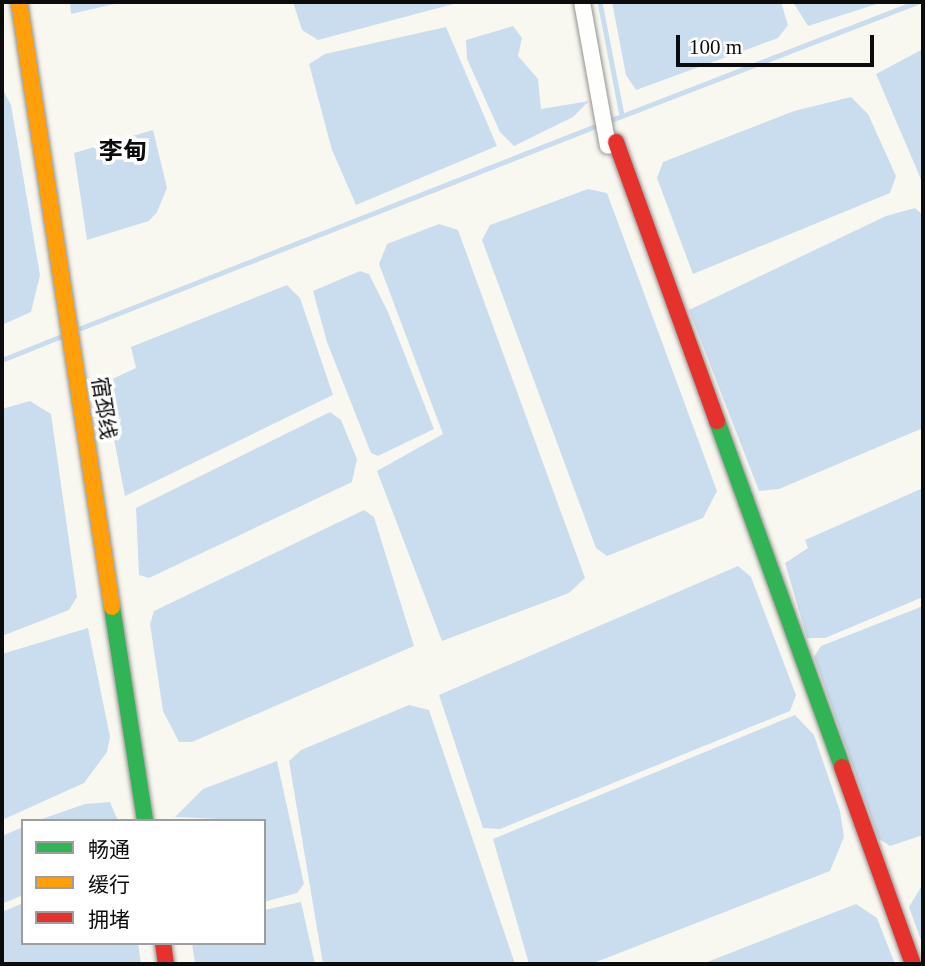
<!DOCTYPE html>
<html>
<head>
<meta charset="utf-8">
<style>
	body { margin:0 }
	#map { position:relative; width:925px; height:966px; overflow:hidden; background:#f9f8f0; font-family:"Times New Roman","Noto Sans SC",serif }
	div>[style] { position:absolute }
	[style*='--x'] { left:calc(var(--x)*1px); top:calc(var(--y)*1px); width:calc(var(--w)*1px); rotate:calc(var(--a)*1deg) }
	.water>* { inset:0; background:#caddef }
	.stream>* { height:4.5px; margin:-2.25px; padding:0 2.25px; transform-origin:2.25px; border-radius:2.25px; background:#caddef }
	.roads { filter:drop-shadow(0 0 2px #93928f) drop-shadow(0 0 2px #93928f) }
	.street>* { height:16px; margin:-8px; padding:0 8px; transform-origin:8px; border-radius:8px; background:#fefefd }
	.fast>* { height:16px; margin:-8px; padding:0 8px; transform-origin:8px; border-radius:8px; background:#30b455 }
	.slow>* { height:16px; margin:-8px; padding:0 8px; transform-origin:8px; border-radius:8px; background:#ff9f0a }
	.jam>* { height:16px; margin:-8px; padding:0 8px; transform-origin:8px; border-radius:8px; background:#e5322d }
	span { translate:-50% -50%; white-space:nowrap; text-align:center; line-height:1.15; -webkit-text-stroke:7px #fff; paint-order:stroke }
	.street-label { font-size:21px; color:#0c0c0c }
	.quarter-label { font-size:24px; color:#0c0c0c; font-weight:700 }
	.frame { position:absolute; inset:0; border:4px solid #0c0c0c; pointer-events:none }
	.legend { position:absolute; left:21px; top:819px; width:245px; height:126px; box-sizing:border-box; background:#fff; border:2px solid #9e9e9e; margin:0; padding:9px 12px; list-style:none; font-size:21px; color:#0c0c0c }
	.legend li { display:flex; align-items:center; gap:14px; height:35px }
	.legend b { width:35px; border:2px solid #9e9e9e }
	.scale { position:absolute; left:676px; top:35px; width:198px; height:32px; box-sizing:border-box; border:4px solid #0c0c0c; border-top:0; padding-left:9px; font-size:21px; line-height:24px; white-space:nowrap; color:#0c0c0c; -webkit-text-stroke:5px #fff; paint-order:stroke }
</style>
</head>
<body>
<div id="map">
	<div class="water">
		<i style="clip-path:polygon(70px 2px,123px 2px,71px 14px)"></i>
		<i style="clip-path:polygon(293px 2px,461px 2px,318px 40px,302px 30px)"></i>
		<i style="clip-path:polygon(612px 2px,781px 2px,788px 25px,778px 38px,636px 90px,626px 75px)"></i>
		<i style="clip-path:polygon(793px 2px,883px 2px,808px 26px)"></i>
		<i style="clip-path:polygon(513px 26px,522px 38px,518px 56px,538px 79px,541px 109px,589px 101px,573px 117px,514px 146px,500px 132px,467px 59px,466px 40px)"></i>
		<i style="clip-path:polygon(446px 27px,497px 146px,356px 205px,332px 150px,309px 64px,325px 54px)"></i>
		<i style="clip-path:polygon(923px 49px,923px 184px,876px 74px)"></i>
		<i style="clip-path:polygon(2px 88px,11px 105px,40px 275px,31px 312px,2px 325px)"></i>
		<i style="clip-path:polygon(851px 97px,868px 114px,896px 176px,890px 193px,693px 274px,657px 178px,663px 162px,794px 111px)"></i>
		<i style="clip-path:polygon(153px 130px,167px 188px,157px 212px,149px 221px,87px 240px,74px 153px)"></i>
		<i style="clip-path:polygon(588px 189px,607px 193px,717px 491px,703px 518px,607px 556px,596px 548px,482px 240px,490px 225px)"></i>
		<i style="clip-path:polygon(915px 208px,923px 215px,923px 428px,779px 489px,759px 491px,689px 310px,886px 216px)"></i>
		<i style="clip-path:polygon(439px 224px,458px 230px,585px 578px,569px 593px,442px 641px,377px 471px,443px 434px,379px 264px,387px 244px)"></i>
		<i style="clip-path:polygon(360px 271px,369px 274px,388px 312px,434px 429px,378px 456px,371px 453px,327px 342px,313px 291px)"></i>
		<i style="clip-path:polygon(287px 285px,300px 298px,333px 395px,125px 496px,105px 392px,110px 380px,136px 368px,131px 347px)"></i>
		<i style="clip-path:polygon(30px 401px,51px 414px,77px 597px,69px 610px,2px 636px,2px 409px)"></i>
		<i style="clip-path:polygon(330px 412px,341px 420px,357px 459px,352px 482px,149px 578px,139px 575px,136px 508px)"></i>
		<i style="clip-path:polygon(923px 488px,923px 597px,825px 638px,807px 638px,785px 563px,808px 548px,805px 540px)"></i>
		<i style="clip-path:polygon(364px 510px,374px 517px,414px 646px,192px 742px,179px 742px,163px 711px,150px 624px,154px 611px)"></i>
		<i style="clip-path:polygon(738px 566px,751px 577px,796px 695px,790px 711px,500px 829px,483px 828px,439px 695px)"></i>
		<i style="clip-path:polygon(923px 606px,923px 835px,890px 846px,879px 839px,814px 657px,821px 646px)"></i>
		<i style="clip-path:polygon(88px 628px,110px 737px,107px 752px,84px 783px,2px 820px,2px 654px)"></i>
		<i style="clip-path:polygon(409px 705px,429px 710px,515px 964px,323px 964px,289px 761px,301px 750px)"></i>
		<i style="clip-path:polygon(795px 715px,814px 735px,840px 811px,844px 837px,830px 871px,591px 964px,529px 964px,493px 839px)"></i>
		<i style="clip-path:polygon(277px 761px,304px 884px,297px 893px,264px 902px,264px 821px,175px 817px,203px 789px)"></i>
		<i style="clip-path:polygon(110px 802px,118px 821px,36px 821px,85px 804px)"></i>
		<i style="clip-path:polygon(23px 827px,23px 895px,2px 904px,2px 836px)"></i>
		<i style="clip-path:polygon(923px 884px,923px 946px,909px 907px)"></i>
		<i style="clip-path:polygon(301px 902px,315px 964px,195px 964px,192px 943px,264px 943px,264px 910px)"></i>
		<i style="clip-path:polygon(23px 903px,23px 943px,138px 943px,141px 964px,2px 964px,2px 912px)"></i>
		<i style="clip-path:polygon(856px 904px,877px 918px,895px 964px,702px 964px)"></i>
	</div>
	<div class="stream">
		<i style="--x:600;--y:2;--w:115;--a:79"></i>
		<i style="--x:614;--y:119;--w:325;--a:-21.1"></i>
		<i style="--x:81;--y:328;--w:550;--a:-21.43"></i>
		<i style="--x:2;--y:360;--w:61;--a:-22"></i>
	</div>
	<div class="roads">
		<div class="street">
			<i style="--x:582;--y:2;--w:146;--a:79.8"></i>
		</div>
		<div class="fast">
			<i style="--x:717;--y:421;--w:368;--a:70.1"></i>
			<i style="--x:112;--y:607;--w:217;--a:81.2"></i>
		</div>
		<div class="slow">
			<i style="--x:19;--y:2;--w:612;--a:81.26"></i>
		</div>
		<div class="jam">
			<i style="--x:616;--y:142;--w:297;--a:70.1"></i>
			<i style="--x:842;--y:767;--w:209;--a:70.2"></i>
			<i style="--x:163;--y:943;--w:21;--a:82"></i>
		</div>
	</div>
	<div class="street-label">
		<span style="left:104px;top:408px;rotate:81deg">宿邳线</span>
	</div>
	<div class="quarter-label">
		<span style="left:123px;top:152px">李甸</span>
	</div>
	<div class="frame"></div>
	<ul class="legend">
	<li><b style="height:9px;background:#30b455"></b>畅通</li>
	<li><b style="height:9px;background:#ff9f0a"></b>缓行</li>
	<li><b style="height:9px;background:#e5322d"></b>拥堵</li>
	</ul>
	<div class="scale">100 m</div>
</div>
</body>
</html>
